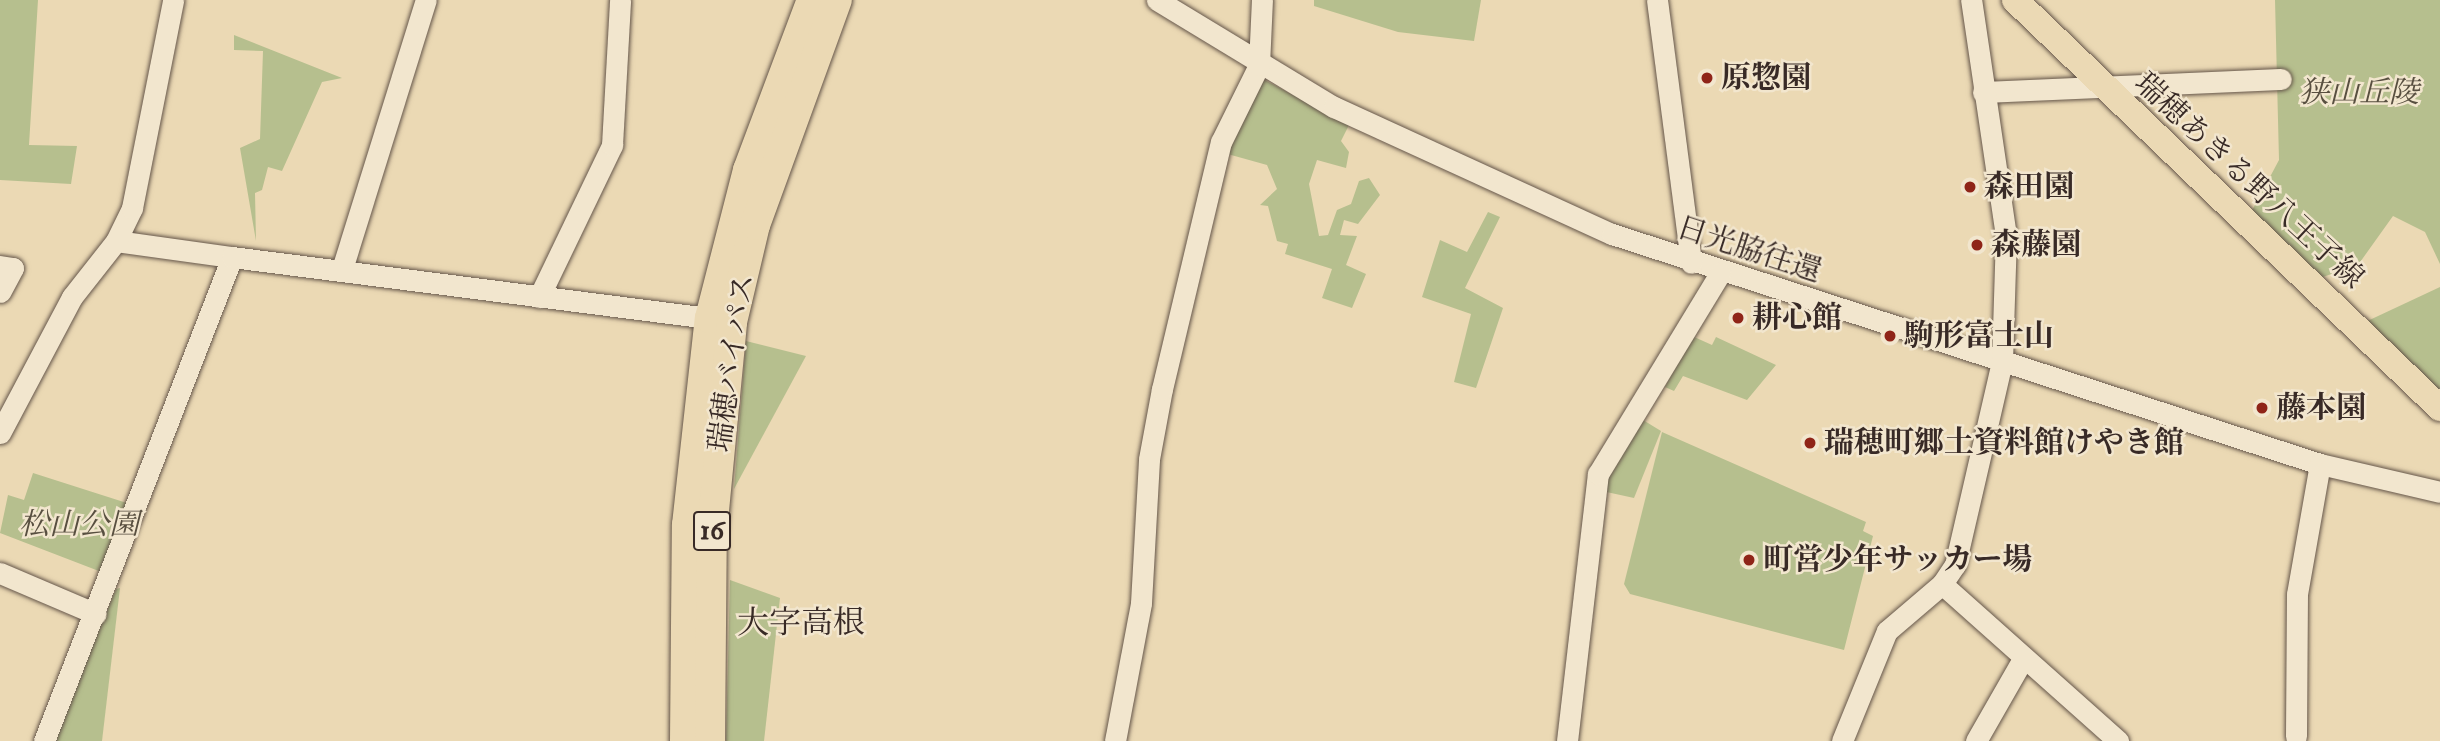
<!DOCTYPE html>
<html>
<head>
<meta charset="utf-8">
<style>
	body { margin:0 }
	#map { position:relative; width:2440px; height:741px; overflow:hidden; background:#ebd9b4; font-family:"IM FELL Double Pica","Noto Serif JP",serif }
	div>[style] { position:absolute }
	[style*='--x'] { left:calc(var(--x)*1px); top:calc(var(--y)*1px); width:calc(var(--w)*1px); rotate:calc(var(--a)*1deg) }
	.green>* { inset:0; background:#b6bf8e }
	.roads { filter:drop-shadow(0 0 2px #65564a) drop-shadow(0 0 2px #65564a) }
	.minor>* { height:21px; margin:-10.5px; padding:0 10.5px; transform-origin:10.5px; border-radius:10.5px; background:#f2e6ce }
	.major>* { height:26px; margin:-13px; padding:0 13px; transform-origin:13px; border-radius:13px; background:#ebd9b4 }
	.highway>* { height:30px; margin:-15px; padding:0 15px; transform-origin:15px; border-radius:15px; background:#ebd9b4 }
	.dots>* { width:19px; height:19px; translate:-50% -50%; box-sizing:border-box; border:4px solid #f2e6ce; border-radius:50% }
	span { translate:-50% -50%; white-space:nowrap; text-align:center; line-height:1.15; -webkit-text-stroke:5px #f2e6ce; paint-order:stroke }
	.shield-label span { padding:2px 5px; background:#f2e6ce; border:2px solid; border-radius:5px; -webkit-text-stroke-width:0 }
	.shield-label { font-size:28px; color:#382a26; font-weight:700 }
	.poi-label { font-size:30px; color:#382a26; font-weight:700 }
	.left { translate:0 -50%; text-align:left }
	.park-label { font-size:30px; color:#584f40; font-style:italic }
	.street-label { font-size:30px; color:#382a26 }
	.neighbourhood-label { font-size:32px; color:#382a26 }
</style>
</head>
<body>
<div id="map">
	<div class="green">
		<i style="clip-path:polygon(0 0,38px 0,29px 145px,77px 146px,71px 184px,0 180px)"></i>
		<i style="clip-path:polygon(1314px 0,1481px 0,1474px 41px,1398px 32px,1314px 6px)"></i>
		<i style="clip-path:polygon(2275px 0,2440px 0,2440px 264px,2425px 232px,2393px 216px,2358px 265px,2311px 281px,2247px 220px,2279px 160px)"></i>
		<i style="clip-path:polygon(234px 35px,342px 78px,322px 82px,282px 171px,268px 167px,262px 190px,255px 193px,256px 241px,240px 148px,260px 139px,263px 51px,234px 50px)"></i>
		<i style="clip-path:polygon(1261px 78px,1349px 125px,1341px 141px,1349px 152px,1346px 168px,1317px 160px,1309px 184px,1319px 236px,1328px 235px,1337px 210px,1351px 204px,1359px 181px,1369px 178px,1380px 195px,1358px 224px,1344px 220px,1340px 235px,1357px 236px,1346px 265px,1366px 274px,1352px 308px,1322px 298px,1332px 269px,1285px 254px,1288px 244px,1277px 241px,1268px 206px,1260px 205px,1277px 189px,1267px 165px,1224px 153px)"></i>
		<i style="clip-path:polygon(1488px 212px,1500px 217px,1465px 288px,1503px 308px,1476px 388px,1454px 382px,1471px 314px,1422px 297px,1440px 240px,1467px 252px)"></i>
		<i style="clip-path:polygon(2440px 287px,2440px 394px,2361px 324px)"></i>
		<i style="clip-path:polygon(1692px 336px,1712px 345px,1716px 337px,1776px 365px,1747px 400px,1683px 376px,1674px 391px,1665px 387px)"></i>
		<i style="clip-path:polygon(746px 341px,806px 356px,734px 489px)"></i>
		<i style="clip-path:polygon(1643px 420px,1661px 431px,1634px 498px,1602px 491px,1608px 468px)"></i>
		<i style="clip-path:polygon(1662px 432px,1866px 522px,1863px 531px,1873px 536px,1844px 650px,1630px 594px,1624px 584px)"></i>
		<i style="clip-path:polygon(33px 473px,130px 504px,104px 573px,0 533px,8px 495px,24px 500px)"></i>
		<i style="clip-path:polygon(730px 580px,780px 598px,764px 741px,726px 741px)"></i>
		<i style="clip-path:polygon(120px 588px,102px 741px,53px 741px,116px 589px)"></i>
	</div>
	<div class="roads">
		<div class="minor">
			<i style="--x:1157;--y:0;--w:207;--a:31.2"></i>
			<i style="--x:1334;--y:107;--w:306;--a:24.6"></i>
			<i style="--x:1612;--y:234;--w:744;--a:18"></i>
			<i style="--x:2320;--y:464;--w:123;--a:13.1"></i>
			<i style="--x:1657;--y:0;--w:265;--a:82.6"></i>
			<i style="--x:1983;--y:92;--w:298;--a:-2.5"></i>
			<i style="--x:116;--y:241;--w:117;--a:7.9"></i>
			<i style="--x:0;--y:266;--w:13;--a:9"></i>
			<i style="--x:13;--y:268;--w:27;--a:118"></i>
			<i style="--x:342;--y:269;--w:282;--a:-72.7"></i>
			<i style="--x:539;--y:297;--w:169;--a:-64.3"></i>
			<i style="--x:612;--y:145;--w:145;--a:-86.8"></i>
			<i style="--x:0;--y:433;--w:154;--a:-62.1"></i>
			<i style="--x:72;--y:297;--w:71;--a:-51.8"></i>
			<i style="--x:116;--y:241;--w:37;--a:-64"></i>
			<i style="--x:132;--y:208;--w:212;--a:-78.8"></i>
			<i style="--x:0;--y:573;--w:104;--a:23.1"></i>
			<i style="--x:1942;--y:584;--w:236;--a:41.7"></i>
			<i style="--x:2296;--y:736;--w:142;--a:-89.6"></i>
			<i style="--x:2297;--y:594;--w:132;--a:-80"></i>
			<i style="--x:44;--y:741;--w:519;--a:-68.77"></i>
			<i style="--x:232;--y:257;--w:495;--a:7.3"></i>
			<i style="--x:1115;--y:741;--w:140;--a:-79.3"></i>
			<i style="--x:1141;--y:603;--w:144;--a:-86.8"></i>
			<i style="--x:1149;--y:459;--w:71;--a:-79.5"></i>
			<i style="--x:1162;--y:389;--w:254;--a:-76.6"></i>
			<i style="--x:1221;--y:142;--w:86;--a:-63.7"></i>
			<i style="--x:1259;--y:65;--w:65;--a:-87.4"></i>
			<i style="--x:1567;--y:741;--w:269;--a:-83.4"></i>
			<i style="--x:1598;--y:474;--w:235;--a:-58.7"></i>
			<i style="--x:1842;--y:741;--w:119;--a:-67.8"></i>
			<i style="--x:1887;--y:631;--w:72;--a:-40.5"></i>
			<i style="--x:1942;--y:584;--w:23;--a:-56"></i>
			<i style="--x:1955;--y:565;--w:208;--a:-77"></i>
			<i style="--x:2002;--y:362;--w:126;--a:-88.2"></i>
			<i style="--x:2006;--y:236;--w:239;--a:-98.4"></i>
			<i style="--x:1976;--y:741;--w:95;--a:-60.2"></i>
		</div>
		<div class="major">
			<i style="--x:2015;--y:0;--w:589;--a:43.83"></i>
		</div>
		<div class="highway">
			<i style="--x:685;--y:741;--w:216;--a:-89.5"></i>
			<i style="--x:687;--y:525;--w:208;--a:-83.7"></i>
			<i style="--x:710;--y:318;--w:153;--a:-75.6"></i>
			<i style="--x:748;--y:170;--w:182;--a:-69.4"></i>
			<i style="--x:710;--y:741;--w:210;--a:-89.5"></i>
			<i style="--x:712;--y:531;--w:210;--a:-84.5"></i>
			<i style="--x:732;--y:322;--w:100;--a:-76.7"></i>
			<i style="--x:755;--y:225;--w:239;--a:-70"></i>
		</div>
	</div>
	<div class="dots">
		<i style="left:1707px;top:78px;background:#8f2418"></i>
		<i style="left:1970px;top:187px;background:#8f2418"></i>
		<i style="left:1977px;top:245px;background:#8f2418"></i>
		<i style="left:1738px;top:318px;background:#8f2418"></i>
		<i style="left:1890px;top:336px;background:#8f2418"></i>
		<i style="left:2262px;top:408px;background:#8f2418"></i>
		<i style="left:1810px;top:443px;background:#8f2418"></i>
		<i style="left:1749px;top:560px;background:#8f2418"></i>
	</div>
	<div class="shield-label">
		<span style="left:712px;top:531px">16</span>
	</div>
	<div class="poi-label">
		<span class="left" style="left:1721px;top:78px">原惣園</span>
		<span class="left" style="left:1984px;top:187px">森田園</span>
		<span class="left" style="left:1991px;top:245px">森藤園</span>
		<span class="left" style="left:1752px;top:318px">耕心館</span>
		<span class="left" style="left:1904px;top:336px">駒形富士山</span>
		<span class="left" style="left:2276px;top:408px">藤本園</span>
		<span class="left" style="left:1824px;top:443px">瑞穂町郷土資料館けやき館</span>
		<span class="left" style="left:1763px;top:560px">町営少年サッカー場</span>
	</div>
	<div class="park-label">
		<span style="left:2359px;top:93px">狭山丘陵</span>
		<span style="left:79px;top:525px">松山公園</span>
	</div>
	<div class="street-label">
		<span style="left:2249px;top:181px;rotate:43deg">瑞穂あきる野八王子線</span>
		<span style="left:1749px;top:250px;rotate:18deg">日光脇往還</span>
		<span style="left:732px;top:363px;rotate:-82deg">瑞穂バイパス</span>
	</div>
	<div class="neighbourhood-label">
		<span style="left:801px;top:623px">大字高根</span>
	</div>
</div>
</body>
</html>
